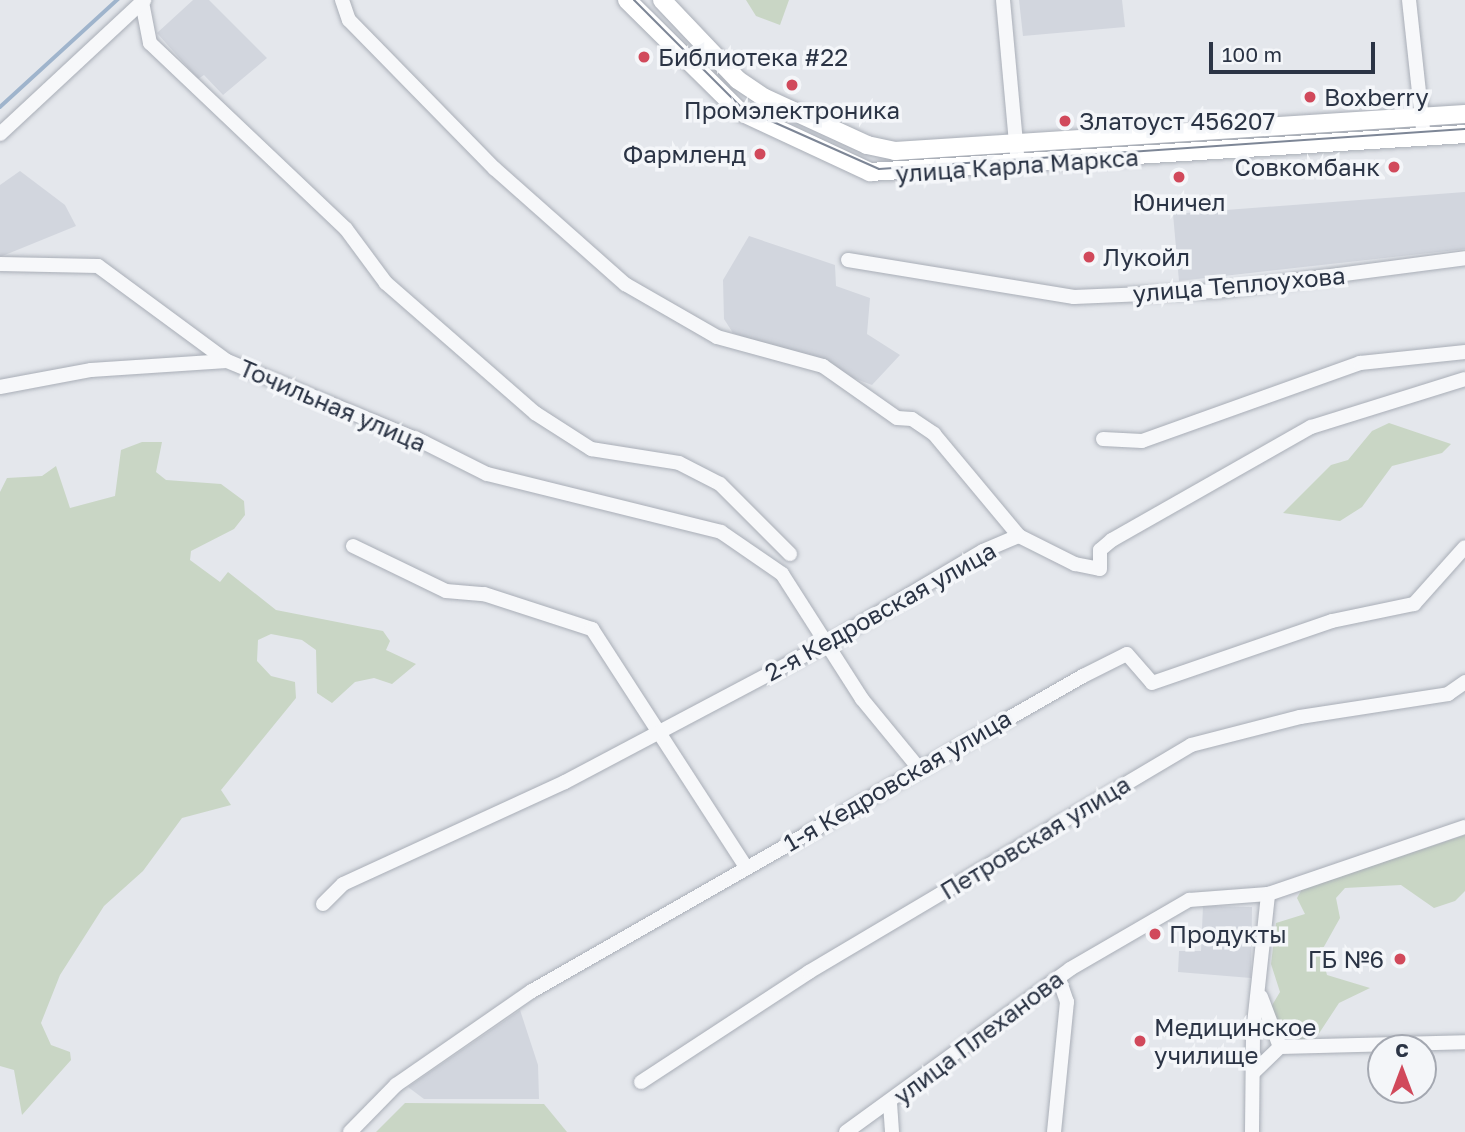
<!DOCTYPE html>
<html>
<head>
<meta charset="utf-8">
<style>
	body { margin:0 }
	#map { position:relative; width:1465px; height:1132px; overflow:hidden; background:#e4e7ec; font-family:"Golos Text",sans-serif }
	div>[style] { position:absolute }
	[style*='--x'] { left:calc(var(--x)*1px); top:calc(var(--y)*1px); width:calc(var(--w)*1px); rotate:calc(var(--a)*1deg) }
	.built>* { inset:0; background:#d2d6de }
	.green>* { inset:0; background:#c9d6c5 }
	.stream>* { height:3.5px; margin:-1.75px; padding:0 1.75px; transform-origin:1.75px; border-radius:1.75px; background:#9fb4cc }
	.roads { filter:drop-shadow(0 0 2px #a9aeb7) drop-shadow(0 0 2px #a9aeb7) }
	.minor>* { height:14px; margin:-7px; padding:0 7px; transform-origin:7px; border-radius:7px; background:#f7f8fa }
	.major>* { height:18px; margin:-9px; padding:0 9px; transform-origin:9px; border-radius:9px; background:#fff }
	.tram>* { height:2px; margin:-1px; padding:0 1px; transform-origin:1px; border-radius:1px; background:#7d8696 }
	.dots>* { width:19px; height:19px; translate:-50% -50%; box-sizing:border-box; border:4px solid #f4f6f9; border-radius:50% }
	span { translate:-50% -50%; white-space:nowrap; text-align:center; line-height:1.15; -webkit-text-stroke:7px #f4f6f9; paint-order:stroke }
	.poi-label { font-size:24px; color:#2b3445 }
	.left { translate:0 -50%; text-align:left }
	.right { translate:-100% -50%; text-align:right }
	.street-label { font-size:24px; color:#2b3445 }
	.north { position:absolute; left:1367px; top:1034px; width:70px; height:70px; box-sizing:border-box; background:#f4f6f9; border:2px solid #a4a8b1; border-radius:50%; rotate:0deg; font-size:19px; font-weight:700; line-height:28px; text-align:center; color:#2b3445 }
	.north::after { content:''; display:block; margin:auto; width:24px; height:32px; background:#d1495b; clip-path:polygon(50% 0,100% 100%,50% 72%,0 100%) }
	.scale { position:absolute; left:1209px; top:42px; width:166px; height:32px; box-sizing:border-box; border:4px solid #2b3445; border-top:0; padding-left:9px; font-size:21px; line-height:24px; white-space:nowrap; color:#2b3445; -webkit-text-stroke:5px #f4f6f9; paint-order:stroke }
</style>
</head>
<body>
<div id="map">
	<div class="built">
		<i style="clip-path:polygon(193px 0,209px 0,267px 58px,223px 95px,204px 75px,198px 79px,157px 33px)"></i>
		<i style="clip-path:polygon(1019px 0,1122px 0,1125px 27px,1023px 36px)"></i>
		<i style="clip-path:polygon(20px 171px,65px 205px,76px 226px,0 257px,0 185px)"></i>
		<i style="clip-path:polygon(1465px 192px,1465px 249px,1179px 281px,1173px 214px)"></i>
		<i style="clip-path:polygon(749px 236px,835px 265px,836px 286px,870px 298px,867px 334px,900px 355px,872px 385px,733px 333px,724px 319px,723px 280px)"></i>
		<i style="clip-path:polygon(1203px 906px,1252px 907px,1251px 978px,1178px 972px,1179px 951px,1201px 951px)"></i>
		<i style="clip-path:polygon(520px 1010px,538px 1065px,539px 1099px,424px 1099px,408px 1087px)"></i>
	</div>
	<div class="green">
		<i style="clip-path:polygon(746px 0,789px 0,780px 25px,756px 16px)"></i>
		<i style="clip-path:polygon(1389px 423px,1451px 444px,1442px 453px,1392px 466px,1362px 507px,1340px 521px,1283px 513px,1331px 465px,1348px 460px,1372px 431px)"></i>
		<i style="clip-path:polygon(142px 442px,162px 442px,156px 472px,166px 480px,221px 484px,244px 501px,245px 515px,234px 529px,191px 551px,190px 560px,220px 582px,228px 572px,276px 610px,383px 631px,390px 641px,386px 650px,416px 664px,392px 684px,374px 678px,355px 682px,332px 703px,317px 693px,316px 650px,302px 640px,271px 634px,258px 640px,257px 661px,271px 676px,295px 682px,296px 698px,221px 790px,231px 805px,182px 818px,143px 871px,104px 906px,60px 975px,41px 1023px,51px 1045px,70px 1052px,71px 1060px,22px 1115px,14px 1070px,0 1066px,0 492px,7px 478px,42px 476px,56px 466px,70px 508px,115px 496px,121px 450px)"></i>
		<i style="clip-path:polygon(1465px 835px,1465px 891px,1455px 901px,1434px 908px,1401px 885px,1345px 888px,1336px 898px,1340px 918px,1321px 952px,1327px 975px,1370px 988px,1339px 1003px,1314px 1041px,1283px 1038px,1271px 1007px,1280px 992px,1271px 964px,1276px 923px,1305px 914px,1297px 898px,1302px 889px)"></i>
		<i style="clip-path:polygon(405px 1103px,544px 1104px,567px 1132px,376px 1132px)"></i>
	</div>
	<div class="stream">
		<i style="--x:0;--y:107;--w:159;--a:-42.4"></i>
	</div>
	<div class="roads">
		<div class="minor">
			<i style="--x:342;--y:0;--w:21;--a:71"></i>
			<i style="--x:349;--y:20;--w:209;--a:45.6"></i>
			<i style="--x:495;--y:169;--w:174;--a:41.5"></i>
			<i style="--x:625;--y:284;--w:106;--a:29.9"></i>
			<i style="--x:717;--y:337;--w:110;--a:15.3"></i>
			<i style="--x:823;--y:366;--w:90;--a:35.1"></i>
			<i style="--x:897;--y:418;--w:15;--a:4"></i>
			<i style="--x:912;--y:419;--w:27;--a:34"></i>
			<i style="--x:934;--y:434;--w:133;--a:50.2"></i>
			<i style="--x:1003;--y:0;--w:167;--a:84.8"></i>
			<i style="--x:1409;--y:0;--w:138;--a:83.8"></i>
			<i style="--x:142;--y:2;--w:42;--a:79"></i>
			<i style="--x:150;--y:43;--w:270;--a:43.5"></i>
			<i style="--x:346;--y:229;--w:67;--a:53.5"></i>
			<i style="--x:386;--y:283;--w:198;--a:41.1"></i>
			<i style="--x:535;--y:413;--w:67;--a:32.7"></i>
			<i style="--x:591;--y:449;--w:89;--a:9"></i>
			<i style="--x:679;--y:463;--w:46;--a:27.1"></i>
			<i style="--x:720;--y:484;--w:99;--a:45"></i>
			<i style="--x:0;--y:134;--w:197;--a:-42.9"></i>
			<i style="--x:848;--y:260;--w:229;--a:9.3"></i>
			<i style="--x:1074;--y:297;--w:142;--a:-2.4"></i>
			<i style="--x:1216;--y:291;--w:251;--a:-7.5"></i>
			<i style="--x:0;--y:264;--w:98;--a:1.2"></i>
			<i style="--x:98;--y:266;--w:160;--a:36.4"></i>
			<i style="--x:0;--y:387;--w:93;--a:-10.6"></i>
			<i style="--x:91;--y:370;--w:136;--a:-3.8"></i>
			<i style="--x:227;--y:361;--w:212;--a:22.5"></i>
			<i style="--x:415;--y:438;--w:80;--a:26.6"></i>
			<i style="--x:487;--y:474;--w:241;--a:13.9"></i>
			<i style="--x:721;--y:532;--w:74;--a:34.5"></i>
			<i style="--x:782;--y:574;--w:148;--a:57.4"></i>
			<i style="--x:862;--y:699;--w:87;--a:50.6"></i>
			<i style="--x:1103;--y:439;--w:39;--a:3"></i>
			<i style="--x:1142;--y:441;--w:232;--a:-19.7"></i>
			<i style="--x:1360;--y:363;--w:106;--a:-6"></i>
			<i style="--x:353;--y:546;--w:103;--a:25.8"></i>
			<i style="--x:446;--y:591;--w:38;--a:5"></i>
			<i style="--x:484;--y:594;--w:114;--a:18"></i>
			<i style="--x:592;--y:629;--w:283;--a:57.1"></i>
			<i style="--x:323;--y:904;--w:28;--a:-45"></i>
			<i style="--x:343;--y:884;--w:244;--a:-24.7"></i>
			<i style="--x:565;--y:782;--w:297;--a:-27.9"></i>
			<i style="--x:828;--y:643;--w:180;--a:-30.7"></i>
			<i style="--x:983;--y:551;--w:39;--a:-23"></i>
			<i style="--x:1019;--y:536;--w:63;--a:26.6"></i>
			<i style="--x:1075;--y:564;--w:25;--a:11"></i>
			<i style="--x:1100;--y:569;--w:19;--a:-90"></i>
			<i style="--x:1100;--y:550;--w:16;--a:-40"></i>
			<i style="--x:1112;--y:540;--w:229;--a:-29.6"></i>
			<i style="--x:1311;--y:427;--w:161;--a:-17.3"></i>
			<i style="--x:1261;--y:997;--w:53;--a:69.2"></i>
			<i style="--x:1280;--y:1047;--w:185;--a:-1.5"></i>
			<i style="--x:1254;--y:1072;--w:36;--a:-44"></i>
			<i style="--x:641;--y:1082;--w:201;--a:-33.2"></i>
			<i style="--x:809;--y:972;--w:444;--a:-30.7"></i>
			<i style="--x:1191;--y:745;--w:113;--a:-14.4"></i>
			<i style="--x:1300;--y:717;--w:150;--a:-8.8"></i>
			<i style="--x:1448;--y:694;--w:21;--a:-35"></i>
			<i style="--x:890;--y:1103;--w:29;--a:86"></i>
			<i style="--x:350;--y:1132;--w:66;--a:-45.6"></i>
			<i style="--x:396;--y:1085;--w:165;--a:-34.7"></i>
			<i style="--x:532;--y:991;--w:635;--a:-29.76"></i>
			<i style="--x:1083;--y:676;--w:49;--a:-26.6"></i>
			<i style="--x:1127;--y:654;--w:38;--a:49"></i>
			<i style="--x:1152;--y:683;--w:190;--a:-19"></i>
			<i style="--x:1332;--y:621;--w:84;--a:-11.7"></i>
			<i style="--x:1414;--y:604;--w:76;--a:-48.2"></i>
			<i style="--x:846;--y:1132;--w:277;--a:-36"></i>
			<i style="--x:1070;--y:969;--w:138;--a:-30.1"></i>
			<i style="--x:1189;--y:900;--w:79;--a:-4.3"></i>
			<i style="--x:1268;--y:894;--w:208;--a:-18.8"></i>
			<i style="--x:1054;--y:1132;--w:131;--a:-84.3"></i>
			<i style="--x:1067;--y:1002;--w:24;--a:-109"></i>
			<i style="--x:1252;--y:1132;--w:99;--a:-89.4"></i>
			<i style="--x:1253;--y:1033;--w:140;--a:-83.8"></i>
		</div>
		<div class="major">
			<i style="--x:627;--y:0;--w:158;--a:44.7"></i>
			<i style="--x:739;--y:111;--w:145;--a:25"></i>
			<i style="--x:870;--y:172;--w:596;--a:-3.65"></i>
			<i style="--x:662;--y:0;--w:110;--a:46.5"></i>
			<i style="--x:738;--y:80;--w:32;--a:34"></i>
			<i style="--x:765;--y:98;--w:112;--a:24.7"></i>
			<i style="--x:867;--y:145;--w:29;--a:12"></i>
			<i style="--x:895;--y:151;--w:571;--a:-3.71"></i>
		</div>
	</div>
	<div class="tram">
		<i style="--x:634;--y:0;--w:153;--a:45"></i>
		<i style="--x:742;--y:108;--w:150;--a:24"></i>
		<i style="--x:879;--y:169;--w:587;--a:-3.9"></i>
	</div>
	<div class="dots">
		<i style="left:644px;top:57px;background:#d1495b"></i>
		<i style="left:792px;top:85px;background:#d1495b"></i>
		<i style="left:1310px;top:97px;background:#d1495b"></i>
		<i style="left:1065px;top:121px;background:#d1495b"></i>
		<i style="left:760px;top:154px;background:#d1495b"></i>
		<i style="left:1394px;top:167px;background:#d1495b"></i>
		<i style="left:1179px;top:177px;background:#d1495b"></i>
		<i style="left:1089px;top:257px;background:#d1495b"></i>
		<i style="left:1155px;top:934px;background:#d1495b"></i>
		<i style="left:1400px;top:959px;background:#d1495b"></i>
		<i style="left:1140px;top:1041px;background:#d1495b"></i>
	</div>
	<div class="poi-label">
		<span class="left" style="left:658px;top:57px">Библиотека #22</span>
		<span class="left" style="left:1324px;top:97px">Boxberry</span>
		<span style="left:792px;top:110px">Промэлектроника</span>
		<span class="left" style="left:1079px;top:121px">Златоуст 456207</span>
		<span class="right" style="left:746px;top:154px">Фармленд</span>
		<span class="right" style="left:1380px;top:167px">Совкомбанк</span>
		<span style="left:1179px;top:202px">Юничел</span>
		<span class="left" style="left:1103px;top:257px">Лукойл</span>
		<span class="left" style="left:1169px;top:934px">Продукты</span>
		<span class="right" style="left:1384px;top:959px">ГБ №6</span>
		<span class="left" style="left:1154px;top:1041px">Медицинское<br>училище</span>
	</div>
	<div class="street-label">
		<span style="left:1017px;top:165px;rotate:-4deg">улица Карла Маркса</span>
		<span style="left:1239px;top:284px;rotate:-5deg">улица Теплоухова</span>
		<span style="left:333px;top:405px;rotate:23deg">Точильная улица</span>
		<span style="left:880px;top:611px;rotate:-29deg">2-я Кедровская улица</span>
		<span style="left:897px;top:780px;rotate:-30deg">1-я Кедровская улица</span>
		<span style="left:1035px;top:837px;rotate:-31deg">Петровская улица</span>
		<span style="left:978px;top:1037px;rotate:-37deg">улица Плеханова</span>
	</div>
	<div class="north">С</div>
	<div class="scale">100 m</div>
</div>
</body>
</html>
